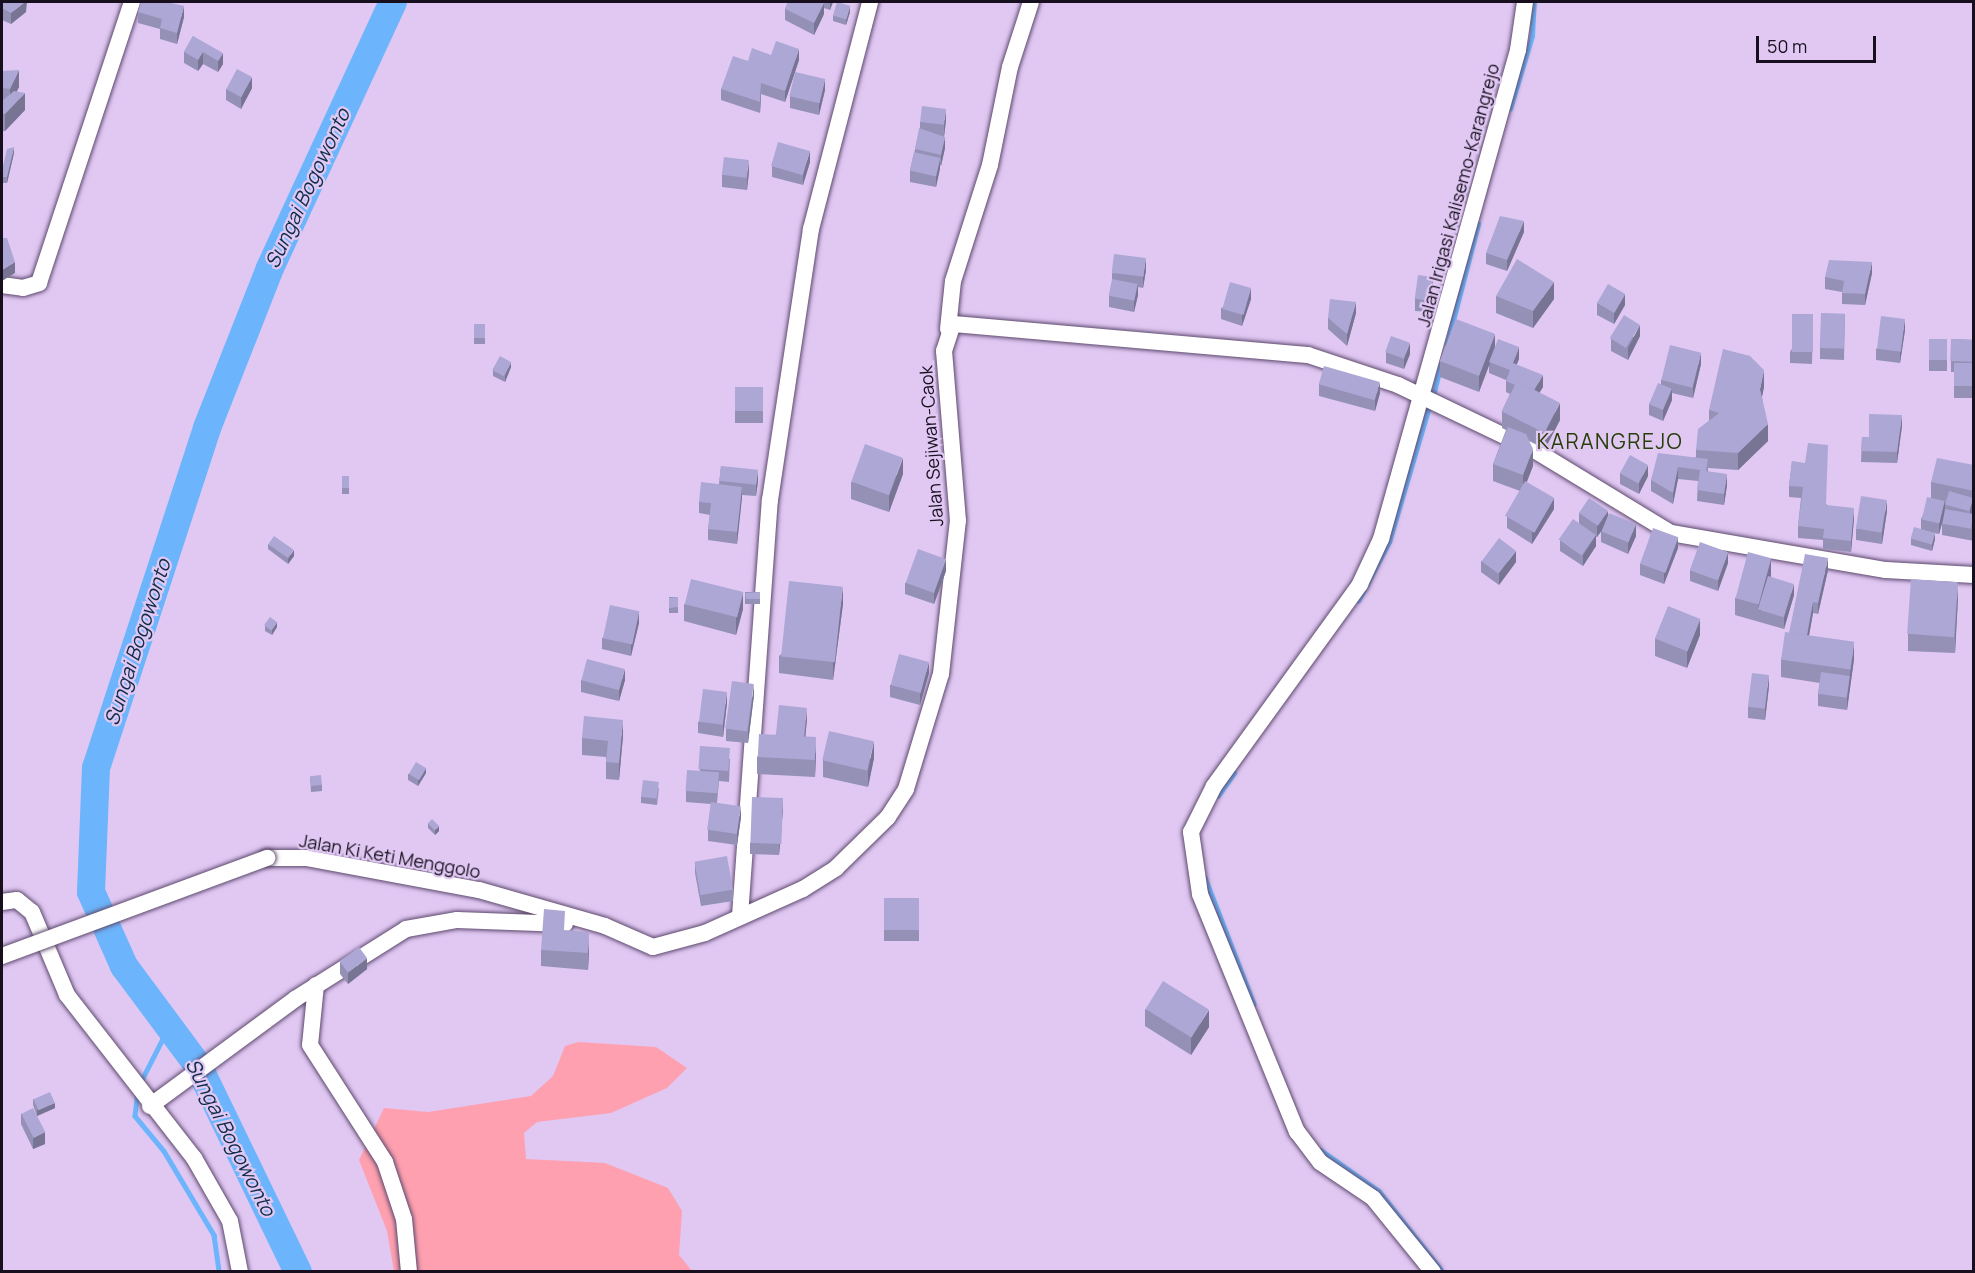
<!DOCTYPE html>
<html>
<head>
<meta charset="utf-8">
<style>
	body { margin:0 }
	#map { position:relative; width:1975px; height:1273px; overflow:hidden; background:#e0c8f3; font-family:Manrope,sans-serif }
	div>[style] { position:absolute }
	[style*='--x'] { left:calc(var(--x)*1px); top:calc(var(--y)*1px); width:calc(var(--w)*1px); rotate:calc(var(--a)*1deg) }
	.green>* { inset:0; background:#fea0af }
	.stream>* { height:4.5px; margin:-2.25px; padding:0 2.25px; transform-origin:2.25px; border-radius:2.25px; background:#6cb4fb }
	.river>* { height:28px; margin:-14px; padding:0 14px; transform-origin:14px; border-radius:14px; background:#6cb4fb }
	.roads { filter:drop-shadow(0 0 2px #5d496d) drop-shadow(0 0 2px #5d496d) }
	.minor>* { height:16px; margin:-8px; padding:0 8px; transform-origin:8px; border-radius:8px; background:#fff }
	.bridges { filter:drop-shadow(0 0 2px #5d496d) drop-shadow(0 0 2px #5d496d) }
	.minor-bridge>* { height:16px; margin:-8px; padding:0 8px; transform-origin:8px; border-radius:8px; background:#fff }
	.wall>* { inset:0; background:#9490b6; transform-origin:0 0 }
	.shaded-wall>* { inset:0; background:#787594 }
	.building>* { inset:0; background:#aca7d4; transform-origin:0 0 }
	span { translate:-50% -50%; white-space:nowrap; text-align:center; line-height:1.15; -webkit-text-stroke:4.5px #e0c8f3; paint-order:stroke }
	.street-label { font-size:18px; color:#170f1e }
	.water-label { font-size:20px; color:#0e2c48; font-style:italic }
	.quarter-label { font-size:21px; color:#283e09; letter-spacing:1.5px }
	.frame { position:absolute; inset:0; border:3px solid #170f1e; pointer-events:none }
	.scale { position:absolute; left:1756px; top:36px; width:120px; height:27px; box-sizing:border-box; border:3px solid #170f1e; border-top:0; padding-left:8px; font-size:18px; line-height:21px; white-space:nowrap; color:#170f1e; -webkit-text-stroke:4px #e0c8f3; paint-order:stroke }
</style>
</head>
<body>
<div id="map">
	<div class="green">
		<i style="clip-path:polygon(578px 1042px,656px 1047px,687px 1068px,667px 1088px,611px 1113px,537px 1122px,524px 1133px,526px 1159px,605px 1163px,668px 1188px,682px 1211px,679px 1255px,692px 1271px,394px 1271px,387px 1231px,359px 1160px,384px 1108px,428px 1112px,531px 1096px,553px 1076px,565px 1046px)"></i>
	</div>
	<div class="stream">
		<i style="--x:1510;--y:109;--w:76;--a:-73.2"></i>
		<i style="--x:1532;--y:36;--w:34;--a:-87"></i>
		<i style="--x:1447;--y:344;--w:124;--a:-75.5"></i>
		<i style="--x:1433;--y:396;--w:33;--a:-76"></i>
		<i style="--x:1358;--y:601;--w:67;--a:-62.3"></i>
		<i style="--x:1389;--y:542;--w:144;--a:-73.5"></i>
		<i style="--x:1218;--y:796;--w:28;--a:-55"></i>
		<i style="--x:1205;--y:877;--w:136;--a:68.9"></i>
		<i style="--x:140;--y:1083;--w:66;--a:-63"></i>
		<i style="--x:138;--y:1091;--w:25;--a:97"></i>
		<i style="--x:135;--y:1116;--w:45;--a:50.4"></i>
		<i style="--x:164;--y:1151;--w:98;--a:59.2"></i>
		<i style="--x:214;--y:1235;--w:37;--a:82"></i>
		<i style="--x:1321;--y:1150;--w:71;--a:35.3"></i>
		<i style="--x:1379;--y:1191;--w:103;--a:51.7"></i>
	</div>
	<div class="river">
		<i style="--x:298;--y:1272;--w:228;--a:-115.8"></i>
		<i style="--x:199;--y:1067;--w:126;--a:-126.6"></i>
		<i style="--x:124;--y:966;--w:81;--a:-114"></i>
		<i style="--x:91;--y:892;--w:124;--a:-87.7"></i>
		<i style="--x:96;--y:768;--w:358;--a:-71.9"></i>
		<i style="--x:207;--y:428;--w:172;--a:-68.5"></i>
		<i style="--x:270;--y:268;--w:293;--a:-65.2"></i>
	</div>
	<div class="roads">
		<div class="minor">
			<i style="--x:2;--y:285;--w:21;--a:8"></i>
			<i style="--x:23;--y:288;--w:17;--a:-17"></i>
			<i style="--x:39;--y:283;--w:296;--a:-71.7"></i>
			<i style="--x:948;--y:329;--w:48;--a:-84.1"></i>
			<i style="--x:953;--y:281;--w:122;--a:-72.3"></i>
			<i style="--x:990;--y:165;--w:100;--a:-78.5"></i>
			<i style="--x:1010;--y:67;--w:68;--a:-72.1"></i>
			<i style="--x:267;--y:858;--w:39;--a:0"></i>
			<i style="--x:306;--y:858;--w:176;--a:10.5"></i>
			<i style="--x:479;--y:890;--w:131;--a:15.9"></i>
			<i style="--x:605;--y:926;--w:52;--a:23.6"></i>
			<i style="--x:653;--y:947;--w:54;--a:-15.1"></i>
			<i style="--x:705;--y:933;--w:107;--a:-24.2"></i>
			<i style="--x:803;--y:889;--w:39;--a:-32"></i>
			<i style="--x:836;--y:868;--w:73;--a:-44.4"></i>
			<i style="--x:888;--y:817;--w:33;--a:-57"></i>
			<i style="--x:906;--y:789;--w:120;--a:-73.1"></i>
			<i style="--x:941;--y:674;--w:154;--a:-83.7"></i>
			<i style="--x:958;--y:521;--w:171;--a:-94.7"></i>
			<i style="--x:944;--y:351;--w:28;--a:-72"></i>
			<i style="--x:953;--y:324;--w:356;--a:5"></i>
			<i style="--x:1308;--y:355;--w:95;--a:18.4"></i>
			<i style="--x:1398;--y:385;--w:153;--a:25.6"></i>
			<i style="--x:1536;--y:451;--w:158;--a:31.3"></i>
			<i style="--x:1671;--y:533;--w:218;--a:9.8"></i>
			<i style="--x:1886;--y:570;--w:88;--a:3.3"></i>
			<i style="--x:2;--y:902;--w:15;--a:-8"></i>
			<i style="--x:17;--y:900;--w:19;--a:39"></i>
			<i style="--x:32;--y:912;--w:90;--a:67.1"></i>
			<i style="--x:67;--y:995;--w:207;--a:52.1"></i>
			<i style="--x:194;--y:1158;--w:73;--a:60.3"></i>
			<i style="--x:230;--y:1221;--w:52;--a:78.9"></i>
			<i style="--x:740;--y:916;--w:417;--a:-85.9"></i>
			<i style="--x:770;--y:500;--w:274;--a:-81.4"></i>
			<i style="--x:811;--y:229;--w:235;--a:-75.4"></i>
			<i style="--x:316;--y:985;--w:60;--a:95.7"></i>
			<i style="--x:310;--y:1045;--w:139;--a:57.3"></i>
			<i style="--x:385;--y:1162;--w:60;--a:71.6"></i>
			<i style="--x:404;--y:1219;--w:53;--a:84.6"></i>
			<i style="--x:150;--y:1106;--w:180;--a:-36.4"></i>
			<i style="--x:295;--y:999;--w:131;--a:-32.2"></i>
			<i style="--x:406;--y:929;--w:52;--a:-10"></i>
			<i style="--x:457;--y:920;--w:108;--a:2.1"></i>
			<i style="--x:1433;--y:1272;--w:95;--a:-129"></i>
			<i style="--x:1373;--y:1198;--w:64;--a:-145.8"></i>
			<i style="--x:1320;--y:1162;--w:38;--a:-127"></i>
			<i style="--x:1297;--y:1132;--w:257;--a:-112.2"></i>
			<i style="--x:1200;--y:894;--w:63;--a:-98.3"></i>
			<i style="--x:1191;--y:832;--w:51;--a:-63.4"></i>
			<i style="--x:1214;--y:786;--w:249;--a:-54.1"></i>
			<i style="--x:1360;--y:584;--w:50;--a:-65"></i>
			<i style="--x:1381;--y:539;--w:508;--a:-74.35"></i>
			<i style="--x:1518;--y:50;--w:49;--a:-81.7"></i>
		</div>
	</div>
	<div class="bridges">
		<div class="minor-bridge">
			<i style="--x:2;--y:956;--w:283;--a:-20.3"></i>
		</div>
	</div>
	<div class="wall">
		<i style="clip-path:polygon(788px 2px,833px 2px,830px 10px,824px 8px,824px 14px,814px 35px,785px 20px,785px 9px)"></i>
		<i style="clip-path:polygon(2px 8px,26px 12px,11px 24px,2px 20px)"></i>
		<i style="clip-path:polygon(138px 12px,184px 17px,177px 44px,160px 39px,160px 29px,138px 23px)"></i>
		<i style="clip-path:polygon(850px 12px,846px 25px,833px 21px,833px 15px)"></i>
		<i style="clip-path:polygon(193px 36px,223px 64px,218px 72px,203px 64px,198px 71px,184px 63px,184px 52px)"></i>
		<i style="clip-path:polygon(771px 55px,799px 60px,785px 102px,761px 94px,760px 113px,721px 100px,721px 89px,748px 61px)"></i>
		<i style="clip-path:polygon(2px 71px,19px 87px,16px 92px,25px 110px,5px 131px,2px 131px)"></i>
		<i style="clip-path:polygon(252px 88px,241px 109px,226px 100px,226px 89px)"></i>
		<i style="clip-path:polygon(825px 90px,819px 115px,790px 108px,790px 96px)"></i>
		<i style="clip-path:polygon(946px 120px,944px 136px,945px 148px,941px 166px,940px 165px,936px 187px,910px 182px,910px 171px,920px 128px,920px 122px)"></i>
		<i style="clip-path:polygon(14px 153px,7px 183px,3px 183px,2px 221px,2px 170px)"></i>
		<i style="clip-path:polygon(810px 162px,803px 185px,772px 177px,772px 166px)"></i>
		<i style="clip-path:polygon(749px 171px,747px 190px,722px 187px,722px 175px)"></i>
		<i style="left:1973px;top:219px;width:1px;height:17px"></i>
		<i style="clip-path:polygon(1524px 232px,1507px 271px,1486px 264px,1486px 253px)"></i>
		<i style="clip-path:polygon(1146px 270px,1143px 288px,1138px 287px,1138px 295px,1134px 312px,1109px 307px,1109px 296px,1112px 282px,1112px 273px)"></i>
		<i style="clip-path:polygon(1872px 273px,1865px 305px,1842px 304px,1842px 292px,1825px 289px,1825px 277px)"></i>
		<i style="clip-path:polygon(1433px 288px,1430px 312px,1415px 311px,1415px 299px)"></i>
		<i style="clip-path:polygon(1496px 296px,1554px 299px,1533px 328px,1496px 313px)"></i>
		<i style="clip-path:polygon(1251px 299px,1242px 326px,1221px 319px,1221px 308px)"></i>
		<i style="clip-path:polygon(1597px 303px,1625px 305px,1614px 324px,1597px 315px)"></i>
		<i style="clip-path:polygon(1356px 313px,1347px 346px,1328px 329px,1328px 318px)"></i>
		<i style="clip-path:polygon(1813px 314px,1812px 364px,1790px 363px,1790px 352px)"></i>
		<i style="clip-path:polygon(1845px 314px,1844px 360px,1820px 359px,1820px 348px)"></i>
		<i style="left:474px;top:324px;width:11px;height:20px"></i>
		<i style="clip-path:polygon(1905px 330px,1900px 363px,1876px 360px,1876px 349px)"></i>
		<i style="clip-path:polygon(1640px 336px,1628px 360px,1611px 351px,1611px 339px)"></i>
		<i style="left:1929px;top:339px;width:18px;height:32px"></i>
		<i style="clip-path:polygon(1951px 339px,1974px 340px,1974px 398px,1954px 398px,1954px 372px,1951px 372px)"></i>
		<i style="clip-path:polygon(1495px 349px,1519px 359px,1516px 365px,1543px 387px,1539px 392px,1560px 420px,1545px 449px,1529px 441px,1533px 466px,1526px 482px,1554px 509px,1532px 544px,1507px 528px,1507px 517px,1520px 491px,1493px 481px,1493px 464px,1506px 430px,1502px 428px,1502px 411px,1510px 394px,1506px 392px,1506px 380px,1489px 373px,1489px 364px,1479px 392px,1440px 377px,1440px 361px)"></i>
		<i style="clip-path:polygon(1386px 352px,1410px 354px,1404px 369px,1386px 363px)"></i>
		<i style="clip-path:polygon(1701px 364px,1693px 398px,1672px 393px,1672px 400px,1663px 421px,1649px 415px,1649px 404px,1661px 384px,1661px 380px)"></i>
		<i style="clip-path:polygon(511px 367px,505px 382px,493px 376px,493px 370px)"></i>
		<i style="clip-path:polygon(1319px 384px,1380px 393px,1375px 411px,1319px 396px)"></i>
		<i style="left:735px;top:387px;width:28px;height:36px"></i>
		<i style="clip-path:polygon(1764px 387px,1762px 397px,1768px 441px,1738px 470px,1708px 468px,1708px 471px,1727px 485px,1724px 505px,1697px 501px,1698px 481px,1678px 479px,1673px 504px,1651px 491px,1651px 480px,1696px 457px,1696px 450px,1709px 421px,1709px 410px)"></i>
		<i style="clip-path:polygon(1902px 426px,1897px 463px,1861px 462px,1862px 437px,1869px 437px)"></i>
		<i style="clip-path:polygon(1792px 461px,1827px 505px,1854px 519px,1851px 552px,1823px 549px,1823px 540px,1798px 538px,1798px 526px,1801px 498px,1789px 497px,1789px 486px)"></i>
		<i style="clip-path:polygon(1974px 465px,1974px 508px,1972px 514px,1974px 514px,1974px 541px,1942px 535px,1942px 522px,1939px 534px,1934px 533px,1935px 539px,1932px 551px,1911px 545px,1911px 539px,1921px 529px,1921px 519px,1931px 498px,1931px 482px)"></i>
		<i style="clip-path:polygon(721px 466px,758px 481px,756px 496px,742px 495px,737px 544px,708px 540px,708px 529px,710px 515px,699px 513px,699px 502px,719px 484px)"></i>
		<i style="clip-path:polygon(1620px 473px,1648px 476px,1639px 494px,1620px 484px)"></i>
		<i style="clip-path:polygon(903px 474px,889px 512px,851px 499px,851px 482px)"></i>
		<i style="left:342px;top:476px;width:7px;height:18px"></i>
		<i style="clip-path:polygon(1887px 511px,1882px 544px,1856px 540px,1856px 529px)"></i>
		<i style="clip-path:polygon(1579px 513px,1608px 516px,1636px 536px,1628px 554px,1601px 542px,1601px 531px,1597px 537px,1596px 537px,1596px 546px,1583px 566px,1560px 551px,1560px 540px,1579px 523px)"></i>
		<i style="clip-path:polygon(268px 544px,294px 556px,288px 564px,268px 549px)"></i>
		<i style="clip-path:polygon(1678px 548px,1664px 584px,1640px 575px,1640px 564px)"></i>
		<i style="clip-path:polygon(1481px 561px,1516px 562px,1499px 585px,1481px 572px)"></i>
		<i style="clip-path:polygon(1728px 563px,1718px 591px,1690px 581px,1690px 570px)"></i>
		<i style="clip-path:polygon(1828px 570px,1818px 614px,1813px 613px,1809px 636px,1854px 659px,1847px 710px,1818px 706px,1818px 694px,1820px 683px,1781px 677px,1781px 660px,1789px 633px)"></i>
		<i style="clip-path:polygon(946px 571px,934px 604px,905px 594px,905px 583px)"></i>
		<i style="clip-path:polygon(1771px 575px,1771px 577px,1794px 595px,1784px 629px,1735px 615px,1735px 598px)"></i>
		<i style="left:760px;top:592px;width:12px;height:15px;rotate:90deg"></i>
		<i style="left:678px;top:597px;width:16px;height:9px;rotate:90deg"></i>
		<i style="clip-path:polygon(1958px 598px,1955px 653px,1908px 651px,1908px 634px)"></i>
		<i style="clip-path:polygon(684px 604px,743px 609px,736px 635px,684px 621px)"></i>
		<i style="clip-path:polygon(843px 604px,833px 680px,779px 673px,779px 656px)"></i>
		<i style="clip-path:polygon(639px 623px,631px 656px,602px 649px,602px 638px)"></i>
		<i style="clip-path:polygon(265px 626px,277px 627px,272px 635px,265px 631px)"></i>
		<i style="clip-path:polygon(1700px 635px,1687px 668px,1655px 656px,1655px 639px)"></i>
		<i style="clip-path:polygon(929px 673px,920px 705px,890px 697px,890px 685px)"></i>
		<i style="clip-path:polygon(581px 680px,625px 680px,619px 701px,581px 692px)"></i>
		<i style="clip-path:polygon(1769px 686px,1765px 720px,1748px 718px,1748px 707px)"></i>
		<i style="clip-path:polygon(754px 695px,748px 743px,726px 741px,726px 729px)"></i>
		<i style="clip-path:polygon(727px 703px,723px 737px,698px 733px,698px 722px)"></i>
		<i style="clip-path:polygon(807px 719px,805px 736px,816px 754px,815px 777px,757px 774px,757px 757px,775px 735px)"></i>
		<i style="clip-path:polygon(623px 736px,619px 780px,606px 779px,606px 757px,582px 755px,582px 738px)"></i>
		<i style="clip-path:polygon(700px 746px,730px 759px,729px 782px,719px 781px,717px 803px,741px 817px,737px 845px,708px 841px,708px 830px,711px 804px,686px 802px,686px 791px,700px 770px)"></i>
		<i style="clip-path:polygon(874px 758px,868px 787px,823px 777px,823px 760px)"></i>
		<i style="clip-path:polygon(426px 773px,418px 786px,408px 780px,408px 774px)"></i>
		<i style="clip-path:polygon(310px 776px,322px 785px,322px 791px,311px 792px)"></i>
		<i style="clip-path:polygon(659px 788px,657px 805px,641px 803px,641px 797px)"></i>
		<i style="clip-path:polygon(783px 809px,779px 855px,750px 854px,750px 843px)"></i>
		<i style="clip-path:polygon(428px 823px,439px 831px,435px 835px,428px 828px)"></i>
		<i style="clip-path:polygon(695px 862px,733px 889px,733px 901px,701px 906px,695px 873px)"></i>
		<i style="left:919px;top:898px;width:43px;height:35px;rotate:90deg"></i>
		<i style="clip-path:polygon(589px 949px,588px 970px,541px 966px,541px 950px)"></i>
		<i style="clip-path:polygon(340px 962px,367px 969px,348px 984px,340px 974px)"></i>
		<i style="clip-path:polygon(1145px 1009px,1209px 1027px,1191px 1055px,1145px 1026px)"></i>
		<i style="clip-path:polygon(33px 1099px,55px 1108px,37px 1116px,33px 1105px)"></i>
		<i style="clip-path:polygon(21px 1113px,45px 1144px,33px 1149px,21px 1124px)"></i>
	</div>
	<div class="shaded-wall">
		<i style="clip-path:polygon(25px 2px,27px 2px,26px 12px,11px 24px,11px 13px)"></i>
		<i style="clip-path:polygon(830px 2px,833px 2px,830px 10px)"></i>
		<i style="clip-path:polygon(824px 3px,824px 14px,814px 35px,814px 23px)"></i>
		<i style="clip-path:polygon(184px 6px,184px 17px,177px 44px,177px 33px)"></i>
		<i style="clip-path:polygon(850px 6px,850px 12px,846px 25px,846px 19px)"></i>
		<i style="clip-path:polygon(799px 49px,799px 60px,785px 102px,785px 91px)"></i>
		<i style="clip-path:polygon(203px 52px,203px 64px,198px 71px,198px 60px)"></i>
		<i style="clip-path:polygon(223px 53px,223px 64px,218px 72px,218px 61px)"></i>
		<i style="clip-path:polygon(19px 70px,19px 87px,10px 106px,10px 89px)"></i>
		<i style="clip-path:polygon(252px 77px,252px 88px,241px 109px,241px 97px)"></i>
		<i style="clip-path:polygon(825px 79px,825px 90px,819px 115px,819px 103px)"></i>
		<i style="clip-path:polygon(761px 83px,761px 94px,760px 113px,760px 102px)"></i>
		<i style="clip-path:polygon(25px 93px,25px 110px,5px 131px,5px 114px)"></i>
		<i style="clip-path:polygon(946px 109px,946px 120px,944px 137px,944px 126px)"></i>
		<i style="clip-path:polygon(945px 137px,945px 148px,941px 166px,941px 155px)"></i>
		<i style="clip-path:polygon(14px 147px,14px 153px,7px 183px,7px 177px)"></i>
		<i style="clip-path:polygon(810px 151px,810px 162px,803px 185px,803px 174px)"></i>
		<i style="clip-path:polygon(940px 158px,940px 169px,936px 187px,936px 176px)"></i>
		<i style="clip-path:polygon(749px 160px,749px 171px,747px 190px,747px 178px)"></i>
		<i style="clip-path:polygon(1524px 221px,1524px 232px,1507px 271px,1507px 260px)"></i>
		<i style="clip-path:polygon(1146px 258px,1146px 270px,1143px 288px,1143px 277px)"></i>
		<i style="clip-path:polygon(15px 262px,15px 273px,2px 281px,2px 270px)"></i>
		<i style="clip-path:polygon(1872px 262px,1872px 273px,1865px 305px,1865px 294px)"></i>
		<i style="clip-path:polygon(1433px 277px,1433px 288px,1430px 312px,1430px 301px)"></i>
		<i style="clip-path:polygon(1554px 282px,1554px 299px,1533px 328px,1533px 311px)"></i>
		<i style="clip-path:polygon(1138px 284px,1138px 295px,1134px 312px,1134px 301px)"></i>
		<i style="clip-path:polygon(1251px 288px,1251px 299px,1242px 326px,1242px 315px)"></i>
		<i style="clip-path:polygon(1625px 294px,1625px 305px,1614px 324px,1614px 313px)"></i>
		<i style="clip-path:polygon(1356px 302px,1356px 313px,1347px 346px,1347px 334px)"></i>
		<i style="clip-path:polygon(1905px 319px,1905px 330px,1900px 363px,1900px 352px)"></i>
		<i style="clip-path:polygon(1640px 325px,1640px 336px,1628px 360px,1628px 348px)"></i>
		<i style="clip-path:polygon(1495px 334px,1495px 350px,1479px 392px,1479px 375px)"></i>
		<i style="clip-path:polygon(1410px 343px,1410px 354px,1404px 369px,1404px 358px)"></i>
		<i style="clip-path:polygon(1519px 347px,1519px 359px,1513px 374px,1513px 363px)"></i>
		<i style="clip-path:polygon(1701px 353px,1701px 364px,1693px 398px,1693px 387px)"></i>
		<i style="clip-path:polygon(511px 362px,511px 367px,505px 382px,505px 376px)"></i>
		<i style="clip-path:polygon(1764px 370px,1764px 387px,1760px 406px,1760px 389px)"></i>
		<i style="clip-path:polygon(1543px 375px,1543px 387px,1532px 405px,1532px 394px)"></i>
		<i style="clip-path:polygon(1380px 382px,1380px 393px,1375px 411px,1375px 400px)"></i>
		<i style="clip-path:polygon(1672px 389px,1672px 400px,1663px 421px,1663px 410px)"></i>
		<i style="clip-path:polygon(1560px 403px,1560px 420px,1545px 449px,1545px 432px)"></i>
		<i style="clip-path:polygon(1902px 415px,1902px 426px,1897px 463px,1897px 452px)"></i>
		<i style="clip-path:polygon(1768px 424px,1768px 441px,1738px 470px,1738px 453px)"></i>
		<i style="clip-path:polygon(1533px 449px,1533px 466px,1523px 492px,1523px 475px)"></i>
		<i style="clip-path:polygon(903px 458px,903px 474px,889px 512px,889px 496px)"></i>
		<i style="clip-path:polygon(1648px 465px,1648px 476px,1639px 494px,1639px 483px)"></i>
		<i style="clip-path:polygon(1678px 467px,1678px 479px,1673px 504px,1673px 493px)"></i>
		<i style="clip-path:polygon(758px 470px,758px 481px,756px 496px,756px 485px)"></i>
		<i style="clip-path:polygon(1727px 474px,1727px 485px,1724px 505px,1724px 494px)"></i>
		<i style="clip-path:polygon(742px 487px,742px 498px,737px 544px,737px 532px)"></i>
		<i style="clip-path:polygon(1554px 498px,1554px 509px,1532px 544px,1532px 532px)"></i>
		<i style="clip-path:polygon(1973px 498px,1973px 509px,1970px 522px,1970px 510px)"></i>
		<i style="clip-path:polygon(1887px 500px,1887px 511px,1882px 544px,1882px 533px)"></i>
		<i style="clip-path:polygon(1945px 501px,1945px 513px,1939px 534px,1939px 523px)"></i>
		<i style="clip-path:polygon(1854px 508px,1854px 519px,1851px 552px,1851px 541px)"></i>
		<i style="clip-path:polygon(1608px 511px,1608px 522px,1597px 537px,1597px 526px)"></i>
		<i style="clip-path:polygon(1636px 524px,1636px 536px,1628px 554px,1628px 543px)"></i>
		<i style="clip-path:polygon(1935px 533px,1935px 539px,1932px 551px,1932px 545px)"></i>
		<i style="clip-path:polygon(1596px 535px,1596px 546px,1583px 566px,1583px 555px)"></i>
		<i style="clip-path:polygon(1678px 537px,1678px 548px,1664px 584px,1664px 573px)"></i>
		<i style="clip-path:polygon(294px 550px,294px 556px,288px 564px,288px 559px)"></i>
		<i style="clip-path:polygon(1516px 551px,1516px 562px,1499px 585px,1499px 573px)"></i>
		<i style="clip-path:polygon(1728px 552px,1728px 563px,1718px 591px,1718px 580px)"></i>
		<i style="clip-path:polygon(1771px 558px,1771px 575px,1761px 611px,1758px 610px,1758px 605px)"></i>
		<i style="clip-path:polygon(1828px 558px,1828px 570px,1818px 614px,1818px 603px)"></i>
		<i style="clip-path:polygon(946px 559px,946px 571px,934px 604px,934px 593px)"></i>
		<i style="clip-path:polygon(1958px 582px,1958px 598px,1955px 653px,1955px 636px)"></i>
		<i style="clip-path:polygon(1794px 584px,1794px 595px,1784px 629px,1784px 618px)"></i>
		<i style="clip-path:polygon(843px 587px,843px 604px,833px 680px,833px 663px)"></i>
		<i style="clip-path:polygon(743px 592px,743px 609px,736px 635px,736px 618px)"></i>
		<i style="clip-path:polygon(1813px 602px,1813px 613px,1806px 652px,1806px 641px)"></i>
		<i style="clip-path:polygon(639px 611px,639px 623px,631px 656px,631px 645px)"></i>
		<i style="clip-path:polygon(1700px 619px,1700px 635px,1687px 668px,1687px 652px)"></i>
		<i style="clip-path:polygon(277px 622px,277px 627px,272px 635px,272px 630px)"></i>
		<i style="clip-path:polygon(1854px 642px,1854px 659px,1847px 710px,1847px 698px)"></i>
		<i style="clip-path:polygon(929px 662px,929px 673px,920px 705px,920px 694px)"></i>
		<i style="clip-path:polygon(625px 669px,625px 680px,619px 701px,619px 690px)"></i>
		<i style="clip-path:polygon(1769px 675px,1769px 686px,1765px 720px,1765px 709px)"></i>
		<i style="clip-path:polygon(754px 684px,754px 695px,748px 743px,748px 732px)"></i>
		<i style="clip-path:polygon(727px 692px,727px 703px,723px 737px,723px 725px)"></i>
		<i style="clip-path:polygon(807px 708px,807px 719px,804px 753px,804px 742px)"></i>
		<i style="clip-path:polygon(623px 720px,623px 736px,619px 780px,619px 763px)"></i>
		<i style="clip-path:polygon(816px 737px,816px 754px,815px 777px,815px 760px)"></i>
		<i style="clip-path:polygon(874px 741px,874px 758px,868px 787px,868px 771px)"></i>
		<i style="clip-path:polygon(426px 768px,426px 773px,418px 786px,418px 780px)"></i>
		<i style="clip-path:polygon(783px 798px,783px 809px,779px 855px,779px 844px)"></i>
		<i style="clip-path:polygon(741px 806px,741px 817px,737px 845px,737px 833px)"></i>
		<i style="clip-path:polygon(439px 826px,439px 831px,435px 835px,435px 830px)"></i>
		<i style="clip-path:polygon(589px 932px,589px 949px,588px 970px,588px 953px)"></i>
		<i style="clip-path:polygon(367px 958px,367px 969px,348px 984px,348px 973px)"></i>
		<i style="clip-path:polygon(1209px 1010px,1209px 1027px,1191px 1055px,1191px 1038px)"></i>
		<i style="clip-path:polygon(55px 1103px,55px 1108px,37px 1116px,37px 1110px)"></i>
		<i style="clip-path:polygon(45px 1132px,45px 1144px,33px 1149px,33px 1138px)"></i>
	</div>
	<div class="building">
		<i style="clip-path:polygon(2px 2px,25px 2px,11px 13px,2px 8px)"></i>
		<i style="clip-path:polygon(141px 2px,167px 2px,184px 6px,177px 33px,160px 28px,162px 19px,138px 12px)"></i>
		<i style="clip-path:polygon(788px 2px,822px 2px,824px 3px,814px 23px,785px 9px)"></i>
		<i style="left:837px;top:2px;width:14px;height:14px;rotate:17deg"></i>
		<i style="clip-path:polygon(193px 36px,223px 53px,218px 61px,203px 52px,198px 60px,184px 52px)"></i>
		<i style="clip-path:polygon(776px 41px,799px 49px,785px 91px,761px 83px,760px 102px,721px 89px,733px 56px,748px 61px,752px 48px,771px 55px)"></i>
		<i style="left:237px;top:69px;width:17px;height:23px;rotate:28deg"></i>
		<i style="clip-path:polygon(19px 70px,10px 89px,2px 88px,2px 101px,14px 91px,25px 93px,5px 114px,2px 114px,2px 71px)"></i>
		<i style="left:795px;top:72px;width:31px;height:25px;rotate:13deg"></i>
		<i style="left:922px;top:106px;width:24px;height:16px;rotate:7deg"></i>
		<i style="clip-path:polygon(919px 128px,945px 137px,941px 155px,915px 149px)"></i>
		<i style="left:778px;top:142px;width:33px;height:25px;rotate:16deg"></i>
		<i style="clip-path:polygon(14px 147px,7px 177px,3px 177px,2px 170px,7px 149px)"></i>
		<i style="left:914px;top:152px;width:27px;height:19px;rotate:13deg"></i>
		<i style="left:724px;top:157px;width:25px;height:18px;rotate:7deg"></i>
		<i style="clip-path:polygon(2px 170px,3px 170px,2px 204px)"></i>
		<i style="clip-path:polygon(1500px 216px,1524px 221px,1507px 260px,1486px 253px)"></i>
		<i style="clip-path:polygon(2px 238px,7px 238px,15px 262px,2px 270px)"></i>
		<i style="left:1114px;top:254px;width:32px;height:19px;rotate:7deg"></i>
		<i style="clip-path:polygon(1517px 259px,1554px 282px,1533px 311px,1496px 296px)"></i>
		<i style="clip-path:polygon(1829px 260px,1872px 262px,1865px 294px,1842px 293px,1844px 281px,1825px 277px)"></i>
		<i style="left:1418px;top:275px;width:15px;height:24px;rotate:8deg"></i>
		<i style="left:1112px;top:279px;width:26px;height:17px;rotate:11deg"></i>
		<i style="left:1230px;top:282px;width:22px;height:28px;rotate:16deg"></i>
		<i style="left:1608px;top:284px;width:20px;height:22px;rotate:30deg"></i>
		<i style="clip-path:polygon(1330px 299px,1356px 302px,1347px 334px,1328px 318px)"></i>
		<i style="left:1821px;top:313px;width:24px;height:35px;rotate:2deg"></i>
		<i style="left:1792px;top:314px;width:21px;height:38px"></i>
		<i style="left:1624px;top:315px;width:19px;height:27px;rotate:32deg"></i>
		<i style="left:1881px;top:316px;width:24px;height:33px;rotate:7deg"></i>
		<i style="left:1456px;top:319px;width:42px;height:45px;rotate:21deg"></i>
		<i style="left:474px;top:324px;width:11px;height:14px"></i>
		<i style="left:1391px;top:336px;width:20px;height:17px;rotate:20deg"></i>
		<i style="clip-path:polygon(1498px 339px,1519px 347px,1513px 363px,1543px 375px,1534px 390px,1517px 381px,1515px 385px,1506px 381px,1510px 370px,1489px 362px)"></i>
		<i style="left:1929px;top:339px;width:18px;height:21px"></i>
		<i style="left:1951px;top:339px;width:23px;height:22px;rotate:2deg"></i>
		<i style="left:1670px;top:345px;width:32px;height:36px;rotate:14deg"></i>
		<i style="clip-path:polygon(1723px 349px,1750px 356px,1764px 370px,1760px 389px,1768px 424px,1738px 453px,1696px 450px,1698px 429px,1719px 413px,1709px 410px)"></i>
		<i style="left:500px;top:356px;width:13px;height:16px;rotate:29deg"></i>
		<i style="left:1974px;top:363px;width:23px;height:20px;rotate:90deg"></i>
		<i style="left:1324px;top:366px;width:58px;height:19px;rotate:16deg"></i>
		<i style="left:1517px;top:381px;width:48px;height:34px;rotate:27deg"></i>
		<i style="left:1658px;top:383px;width:15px;height:23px;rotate:23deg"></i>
		<i style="left:735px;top:387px;width:28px;height:24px"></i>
		<i style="clip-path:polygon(1869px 414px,1902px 415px,1897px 452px,1861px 451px,1862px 437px,1869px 437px)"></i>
		<i style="clip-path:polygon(1508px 427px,1526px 434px,1533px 449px,1523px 475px,1493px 464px)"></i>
		<i style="clip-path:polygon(1808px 443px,1828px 445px,1826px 505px,1854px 508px,1851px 541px,1823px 538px,1824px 529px,1798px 526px,1803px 487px,1789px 486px,1792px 461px,1805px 463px)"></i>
		<i style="left:865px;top:444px;width:40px;height:40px;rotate:20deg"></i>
		<i style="clip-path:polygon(1658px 453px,1708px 459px,1706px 471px,1727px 474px,1724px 494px,1697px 490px,1700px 470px,1678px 467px,1673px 493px,1651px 480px)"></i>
		<i style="left:1630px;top:455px;width:21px;height:21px;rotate:29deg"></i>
		<i style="clip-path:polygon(1937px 458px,1974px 465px,1974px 491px,1931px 482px)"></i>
		<i style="left:721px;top:466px;width:37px;height:15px;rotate:6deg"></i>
		<i style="left:342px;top:476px;width:7px;height:12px"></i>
		<i style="left:1525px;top:481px;width:34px;height:40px;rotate:30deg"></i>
		<i style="clip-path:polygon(701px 482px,742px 487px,737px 532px,708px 529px,711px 503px,699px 502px)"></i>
		<i style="left:1949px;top:491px;width:25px;height:14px;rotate:16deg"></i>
		<i style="left:1861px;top:496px;width:26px;height:33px;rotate:9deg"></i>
		<i style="left:1927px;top:497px;width:18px;height:23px;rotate:13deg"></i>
		<i style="left:1589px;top:498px;width:23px;height:18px;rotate:34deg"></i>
		<i style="left:1945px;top:509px;width:29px;height:15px;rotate:10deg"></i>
		<i style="left:1609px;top:513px;width:29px;height:20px;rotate:22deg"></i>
		<i style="left:1573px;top:519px;width:28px;height:25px;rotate:35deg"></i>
		<i style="left:1914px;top:527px;width:22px;height:12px;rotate:16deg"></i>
		<i style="left:1653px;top:528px;width:27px;height:38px;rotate:20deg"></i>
		<i style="left:274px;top:536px;width:24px;height:10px;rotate:35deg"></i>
		<i style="left:1499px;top:538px;width:21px;height:29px;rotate:37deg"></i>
		<i style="left:1700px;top:542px;width:30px;height:30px;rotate:20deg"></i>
		<i style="left:918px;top:549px;width:30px;height:36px;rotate:20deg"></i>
		<i style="left:1748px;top:552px;width:24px;height:48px;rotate:15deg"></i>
		<i style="clip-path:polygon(1805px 554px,1828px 558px,1818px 603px,1813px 602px,1807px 635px,1789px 633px)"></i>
		<i style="left:1768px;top:576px;width:27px;height:35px;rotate:17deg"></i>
		<i style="left:691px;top:579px;width:54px;height:26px;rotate:14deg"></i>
		<i style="left:1911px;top:579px;width:47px;height:55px;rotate:4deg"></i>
		<i style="left:789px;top:581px;width:54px;height:76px;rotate:6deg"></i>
		<i style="clip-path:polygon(760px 592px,760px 599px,746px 599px,745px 593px)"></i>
		<i style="clip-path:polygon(678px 597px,678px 607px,669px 608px,669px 598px)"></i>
		<i style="left:610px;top:605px;width:30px;height:34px;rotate:12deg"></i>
		<i style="left:1668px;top:606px;width:35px;height:35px;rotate:22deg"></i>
		<i style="left:270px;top:617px;width:9px;height:10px;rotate:36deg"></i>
		<i style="left:1785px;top:632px;width:70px;height:28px;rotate:8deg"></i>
		<i style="left:899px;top:654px;width:31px;height:32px;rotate:15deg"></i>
		<i style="left:587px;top:659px;width:39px;height:22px;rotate:15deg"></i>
		<i style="left:1821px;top:672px;width:29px;height:22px;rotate:8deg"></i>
		<i style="left:1752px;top:673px;width:17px;height:34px;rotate:7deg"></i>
		<i style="left:732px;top:681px;width:22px;height:48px;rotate:8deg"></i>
		<i style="left:703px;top:689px;width:24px;height:33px;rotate:7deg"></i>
		<i style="left:779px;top:705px;width:28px;height:30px;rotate:6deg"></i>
		<i style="clip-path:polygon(584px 716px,623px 720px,619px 763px,606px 762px,608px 741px,582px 738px)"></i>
		<i style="left:829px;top:731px;width:46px;height:30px;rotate:13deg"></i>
		<i style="left:759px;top:734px;width:57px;height:23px;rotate:3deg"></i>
		<i style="left:700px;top:746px;width:30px;height:23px;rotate:4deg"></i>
		<i style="left:416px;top:762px;width:12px;height:14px;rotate:31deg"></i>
		<i style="left:687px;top:770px;width:32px;height:21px;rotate:4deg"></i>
		<i style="left:321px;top:775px;width:10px;height:11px;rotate:84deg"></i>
		<i style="left:643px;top:780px;width:16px;height:17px;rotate:7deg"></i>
		<i style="left:752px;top:797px;width:31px;height:46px;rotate:2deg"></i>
		<i style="left:711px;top:802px;width:30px;height:28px;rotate:8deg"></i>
		<i style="left:432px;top:819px;width:10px;height:6px;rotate:45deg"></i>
		<i style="left:727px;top:856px;width:34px;height:33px;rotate:80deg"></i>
		<i style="left:919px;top:898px;width:32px;height:35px;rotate:90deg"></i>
		<i style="clip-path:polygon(544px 909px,565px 911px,564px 930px,589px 932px,588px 953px,541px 950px)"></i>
		<i style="left:359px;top:947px;width:14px;height:24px;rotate:54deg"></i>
		<i style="left:1163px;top:981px;width:54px;height:33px;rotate:32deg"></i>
		<i style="left:50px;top:1092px;width:12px;height:18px;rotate:66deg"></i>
		<i style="left:33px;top:1108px;width:27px;height:13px;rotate:63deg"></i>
	</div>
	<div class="street-label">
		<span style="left:1458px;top:195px;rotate:-75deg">Jalan Irigasi Kalisemo-Karangrejo</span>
		<span style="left:931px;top:446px;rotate:-94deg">Jalan Sejiwan-Caok</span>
		<span style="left:390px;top:856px;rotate:10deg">Jalan Ki Keti Menggolo</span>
	</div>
	<div class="water-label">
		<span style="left:307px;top:188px;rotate:-65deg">Sungai Bogowonto</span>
		<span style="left:137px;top:642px;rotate:-72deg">Sungai Bogowonto</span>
		<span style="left:231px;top:1137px;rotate:63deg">Sungai Bogowonto</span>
	</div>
	<div class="quarter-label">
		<span style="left:1610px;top:441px">KARANGREJO</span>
	</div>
	<div class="frame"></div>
	<div class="scale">50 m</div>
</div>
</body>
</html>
